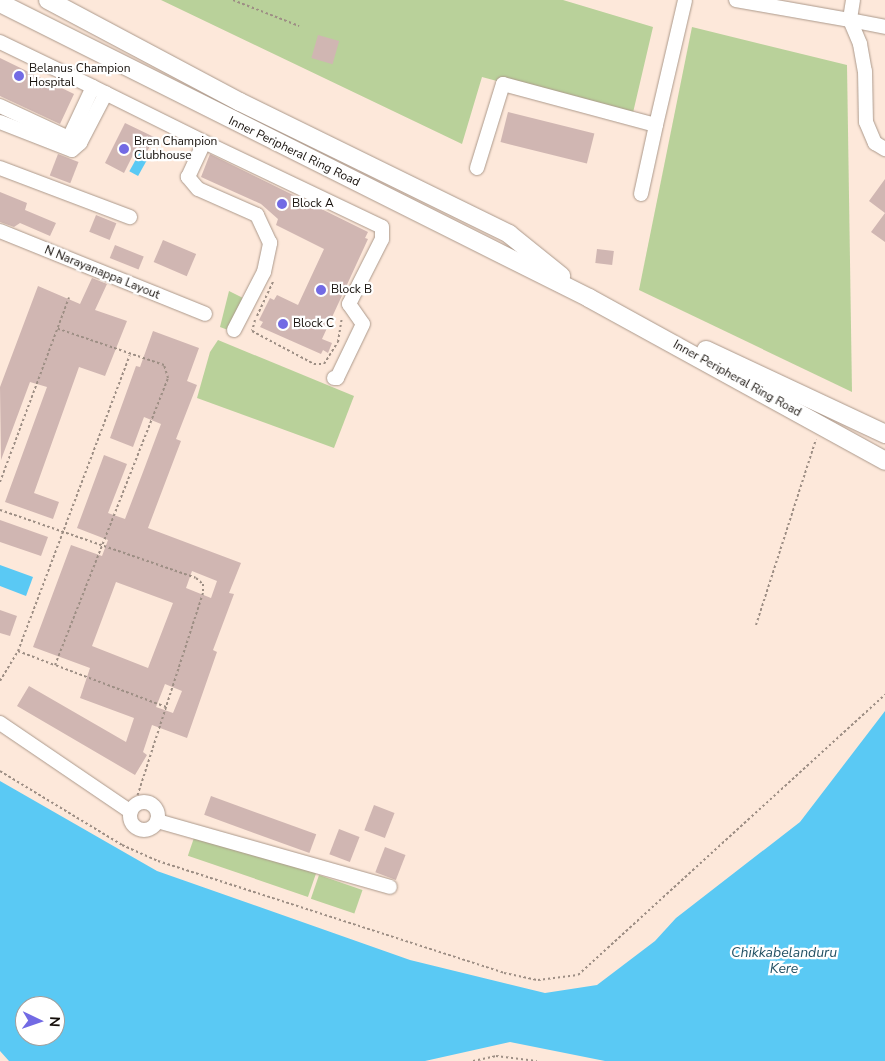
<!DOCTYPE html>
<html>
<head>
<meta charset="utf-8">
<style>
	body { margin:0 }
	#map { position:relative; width:885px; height:1061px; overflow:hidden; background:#fde8da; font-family:"Nunito Sans",sans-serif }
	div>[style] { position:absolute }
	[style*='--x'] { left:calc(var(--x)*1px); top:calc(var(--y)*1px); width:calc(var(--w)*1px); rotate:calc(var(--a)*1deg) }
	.green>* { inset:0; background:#b9d19a; transform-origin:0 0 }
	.water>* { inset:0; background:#5ac9f4; transform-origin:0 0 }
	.building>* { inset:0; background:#d0b6b2; transform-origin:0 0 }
	.path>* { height:2px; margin-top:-1px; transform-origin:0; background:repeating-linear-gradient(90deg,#9d8e84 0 2.5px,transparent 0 5px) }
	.roads { filter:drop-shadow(0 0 1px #ac998b) drop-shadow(0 0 1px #ac998b) }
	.minor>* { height:14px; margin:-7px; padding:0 7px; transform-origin:7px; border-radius:7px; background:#fff }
	.minor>.ring { margin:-7px; padding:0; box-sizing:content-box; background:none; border:14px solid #fff; border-radius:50% }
	.major>* { height:18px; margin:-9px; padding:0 9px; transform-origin:9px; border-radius:9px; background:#fff }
	.dots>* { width:14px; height:14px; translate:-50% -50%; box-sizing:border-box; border:2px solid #fff; border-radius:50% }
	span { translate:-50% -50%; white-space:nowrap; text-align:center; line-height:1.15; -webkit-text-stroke:4.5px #fff; paint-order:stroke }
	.poi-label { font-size:12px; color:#16100b }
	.left { translate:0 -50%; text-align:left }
	.street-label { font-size:12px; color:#16100b }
	.water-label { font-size:14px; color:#245265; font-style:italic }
	.north { position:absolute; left:15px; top:996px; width:50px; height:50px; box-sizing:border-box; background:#fff; border:1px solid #a29f9d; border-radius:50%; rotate:93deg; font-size:14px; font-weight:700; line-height:20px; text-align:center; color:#16100b }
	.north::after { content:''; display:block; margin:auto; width:18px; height:22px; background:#726ae4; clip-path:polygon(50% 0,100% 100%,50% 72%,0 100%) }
</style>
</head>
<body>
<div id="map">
	<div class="green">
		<i style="clip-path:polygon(161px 0,563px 0,653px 27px,632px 117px,482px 77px,462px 144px)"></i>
		<i style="clip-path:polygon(692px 27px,847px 65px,852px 392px,639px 290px)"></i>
		<i style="clip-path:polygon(229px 291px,243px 298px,228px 330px,220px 327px)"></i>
		<i style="clip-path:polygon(218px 340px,354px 396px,334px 448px,197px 398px,210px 352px)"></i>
		<i style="left:196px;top:832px;width:127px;height:25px;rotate:19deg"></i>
		<i style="left:319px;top:875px;width:46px;height:25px;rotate:19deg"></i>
	</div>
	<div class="water">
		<i style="left:140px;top:152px;width:10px;height:22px;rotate:29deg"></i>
		<i style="clip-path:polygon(0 565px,33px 577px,26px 596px,0 586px)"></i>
		<i style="clip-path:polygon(evenodd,885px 711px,885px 1061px,605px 1061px,510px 1042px,425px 1061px,9px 1061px,0 1051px,0 781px,157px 871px,410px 960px,545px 993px,597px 985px,655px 941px,676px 918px,800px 822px,885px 711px,25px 1006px,55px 1006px,55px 1036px,25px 1036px,25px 1006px)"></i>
	</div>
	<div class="building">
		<i style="left:318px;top:35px;width:22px;height:24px;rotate:16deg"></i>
		<i style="clip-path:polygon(0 58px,74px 94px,60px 124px,0 96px)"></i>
		<i style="left:508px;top:112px;width:89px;height:31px;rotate:14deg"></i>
		<i style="clip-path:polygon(125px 123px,154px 137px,147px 152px,137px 147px,124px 173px,105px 163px)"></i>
		<i style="left:58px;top:154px;width:22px;height:23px;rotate:21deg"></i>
		<i style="clip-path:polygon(210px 154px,368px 232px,365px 238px,368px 239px,322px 339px,332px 343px,328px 353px,323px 350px,321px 354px,260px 327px,263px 322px,259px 320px,270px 298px,274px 300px,277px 295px,298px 305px,324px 249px,276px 225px,278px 219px,261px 204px,201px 177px)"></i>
		<i style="clip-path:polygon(885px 179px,885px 242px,871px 232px,885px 213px,869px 201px)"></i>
		<i style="clip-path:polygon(0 192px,27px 203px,25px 210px,56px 223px,50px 236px,20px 223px,14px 227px,0 222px)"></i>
		<i style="left:96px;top:215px;width:22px;height:18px;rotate:22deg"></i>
		<i style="left:163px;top:240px;width:36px;height:24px;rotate:23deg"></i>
		<i style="left:115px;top:245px;width:31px;height:14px;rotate:22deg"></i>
		<i style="left:597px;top:249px;width:17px;height:14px;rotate:7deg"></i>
		<i style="clip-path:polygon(92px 278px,107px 284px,95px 310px,127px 321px,105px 376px,79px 367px,34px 493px,59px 502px,53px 519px,5px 502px,47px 387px,30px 382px,1px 460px,0 387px,38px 286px,80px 304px)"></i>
		<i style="clip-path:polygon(evenodd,153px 331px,199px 348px,187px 381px,197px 385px,176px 439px,181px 441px,148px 528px,241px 563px,229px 593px,234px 594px,213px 650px,217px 652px,187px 738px,152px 725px,143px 752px,147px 755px,135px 775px,17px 706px,29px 686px,126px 742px,134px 718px,80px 698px,90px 668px,33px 647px,71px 545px,102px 556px,108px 540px,77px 528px,104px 455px,127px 464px,108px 513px,125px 519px,143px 472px,161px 424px,144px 417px,133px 447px,110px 438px,136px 366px,140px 367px,153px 331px,192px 571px,217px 581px,211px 598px,186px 588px,192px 571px,153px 331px,116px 582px,173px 603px,148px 668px,92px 646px,116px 582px,153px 331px,165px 684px,182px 691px,173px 713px,156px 707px,165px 684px)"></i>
		<i style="clip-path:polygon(0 520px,48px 537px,41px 556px,0 542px)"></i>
		<i style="clip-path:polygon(0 610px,17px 616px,10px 636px,0 633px)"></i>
		<i style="left:211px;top:796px;width:112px;height:20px;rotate:20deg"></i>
		<i style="left:374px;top:805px;width:22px;height:27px;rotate:21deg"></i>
		<i style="left:339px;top:829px;width:22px;height:27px;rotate:21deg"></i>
		<i style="left:385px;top:847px;width:22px;height:27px;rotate:21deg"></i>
	</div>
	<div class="path">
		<i style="--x:233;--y:0;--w:71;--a:21.5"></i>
		<i style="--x:257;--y:316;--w:38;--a:-65"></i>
		<i style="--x:255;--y:320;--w:11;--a:105"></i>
		<i style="--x:252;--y:331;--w:70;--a:28"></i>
		<i style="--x:314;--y:364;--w:10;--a:0"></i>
		<i style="--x:324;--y:364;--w:26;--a:-58"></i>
		<i style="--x:338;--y:342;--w:24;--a:-81"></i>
		<i style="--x:0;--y:482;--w:197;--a:-69.5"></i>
		<i style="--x:0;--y:510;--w:207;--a:19.1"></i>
		<i style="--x:196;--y:578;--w:9;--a:41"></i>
		<i style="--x:203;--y:584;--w:9;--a:90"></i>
		<i style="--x:203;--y:593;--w:120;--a:108"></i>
		<i style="--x:166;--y:707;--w:119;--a:-159.3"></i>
		<i style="--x:756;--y:625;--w:195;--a:-72.1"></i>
		<i style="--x:18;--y:651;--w:316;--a:-69.3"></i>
		<i style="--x:0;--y:681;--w:35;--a:-59"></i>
		<i style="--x:18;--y:651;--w:40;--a:21"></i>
		<i style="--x:55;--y:665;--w:308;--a:-68.5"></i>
		<i style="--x:168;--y:378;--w:14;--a:-107"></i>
		<i style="--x:164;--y:365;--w:114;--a:-161.1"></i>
		<i style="--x:0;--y:771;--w:143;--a:31.2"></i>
		<i style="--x:122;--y:845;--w:39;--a:24"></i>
		<i style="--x:158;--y:861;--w:364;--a:17.9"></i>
		<i style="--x:504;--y:973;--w:35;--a:12"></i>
		<i style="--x:538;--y:980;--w:40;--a:-7.1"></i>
		<i style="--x:578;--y:975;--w:416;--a:-42.4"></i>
		<i style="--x:136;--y:800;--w:98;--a:-72.1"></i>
		<i style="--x:473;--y:1061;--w:24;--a:-12"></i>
		<i style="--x:496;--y:1056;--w:41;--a:7"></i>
	</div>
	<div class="roads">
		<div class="minor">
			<i style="--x:736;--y:0;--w:116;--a:10"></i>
			<i style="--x:850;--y:20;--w:26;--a:67"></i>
			<i style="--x:860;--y:44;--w:27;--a:80"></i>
			<i style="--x:865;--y:71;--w:51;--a:88.9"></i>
			<i style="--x:866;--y:122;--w:23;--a:67"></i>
			<i style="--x:875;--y:143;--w:12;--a:31"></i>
			<i style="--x:853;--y:0;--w:20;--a:99"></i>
			<i style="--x:850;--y:20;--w:36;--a:11"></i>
			<i style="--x:0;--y:42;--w:103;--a:25.8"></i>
			<i style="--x:0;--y:106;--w:76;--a:24.9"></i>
			<i style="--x:69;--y:138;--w:56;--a:-64.8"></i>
			<i style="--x:93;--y:87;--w:124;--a:26.4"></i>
			<i style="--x:0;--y:122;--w:77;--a:21.3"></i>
			<i style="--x:72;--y:150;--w:11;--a:-41"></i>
			<i style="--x:80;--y:143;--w:56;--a:-62.5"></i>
			<i style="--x:0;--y:168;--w:139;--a:20.7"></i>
			<i style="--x:477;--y:168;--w:88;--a:-72.8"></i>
			<i style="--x:503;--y:84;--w:158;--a:15"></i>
			<i style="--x:656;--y:125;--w:128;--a:-76.9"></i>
			<i style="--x:641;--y:194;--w:71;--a:-77.7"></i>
			<i style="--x:0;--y:231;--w:221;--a:22"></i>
			<i style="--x:234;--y:330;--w:65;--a:-62.7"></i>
			<i style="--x:264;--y:272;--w:30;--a:-78"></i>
			<i style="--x:270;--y:243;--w:31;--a:-115"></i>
			<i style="--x:257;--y:215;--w:64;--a:-156.2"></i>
			<i style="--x:198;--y:189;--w:16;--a:-130"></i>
			<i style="--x:188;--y:177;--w:38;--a:-65"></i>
			<i style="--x:204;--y:142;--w:197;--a:25.5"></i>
			<i style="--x:382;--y:227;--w:12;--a:90"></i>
			<i style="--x:382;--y:239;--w:73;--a:116.9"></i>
			<i style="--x:349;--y:304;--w:24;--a:55"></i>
			<i style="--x:363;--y:324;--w:60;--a:115.7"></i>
			<i style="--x:337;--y:378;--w:3;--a:180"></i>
			<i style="--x:0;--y:723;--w:158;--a:34.2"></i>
			<i class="ring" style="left:130px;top:802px;width:14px;height:14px"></i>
			<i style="--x:157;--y:821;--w:242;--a:15.8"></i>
		</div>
		<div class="major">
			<i style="--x:48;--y:0;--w:217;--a:28"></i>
			<i style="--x:240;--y:102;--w:300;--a:26.1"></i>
			<i style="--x:509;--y:234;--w:67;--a:38.9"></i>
			<i style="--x:0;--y:3;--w:659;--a:26.6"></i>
			<i style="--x:589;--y:298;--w:338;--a:28.8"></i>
			<i style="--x:706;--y:350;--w:198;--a:25.1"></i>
		</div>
	</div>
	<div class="dots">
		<i style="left:19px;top:76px;background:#726ae4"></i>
		<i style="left:124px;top:149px;background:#726ae4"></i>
		<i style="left:282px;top:204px;background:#726ae4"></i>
		<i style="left:321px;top:290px;background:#726ae4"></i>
		<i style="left:283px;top:324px;background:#726ae4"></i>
	</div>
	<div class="poi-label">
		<span class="left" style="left:29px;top:76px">Belanus Champion<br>Hospital</span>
		<span class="left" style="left:134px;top:149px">Bren Champion<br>Clubhouse</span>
		<span class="left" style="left:292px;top:204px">Block A</span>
		<span class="left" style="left:331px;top:290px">Block B</span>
		<span class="left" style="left:293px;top:324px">Block C</span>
	</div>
	<div class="street-label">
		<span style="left:294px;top:152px;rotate:26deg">Inner Peripheral Ring Road</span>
		<span style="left:102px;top:273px;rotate:22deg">N Narayanappa Layout</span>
		<span style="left:737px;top:379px;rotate:29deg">Inner Peripheral Ring Road</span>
	</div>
	<div class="water-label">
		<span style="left:784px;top:961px">Chikkabelanduru<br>Kere</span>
	</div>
	<div class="north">N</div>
</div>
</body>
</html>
